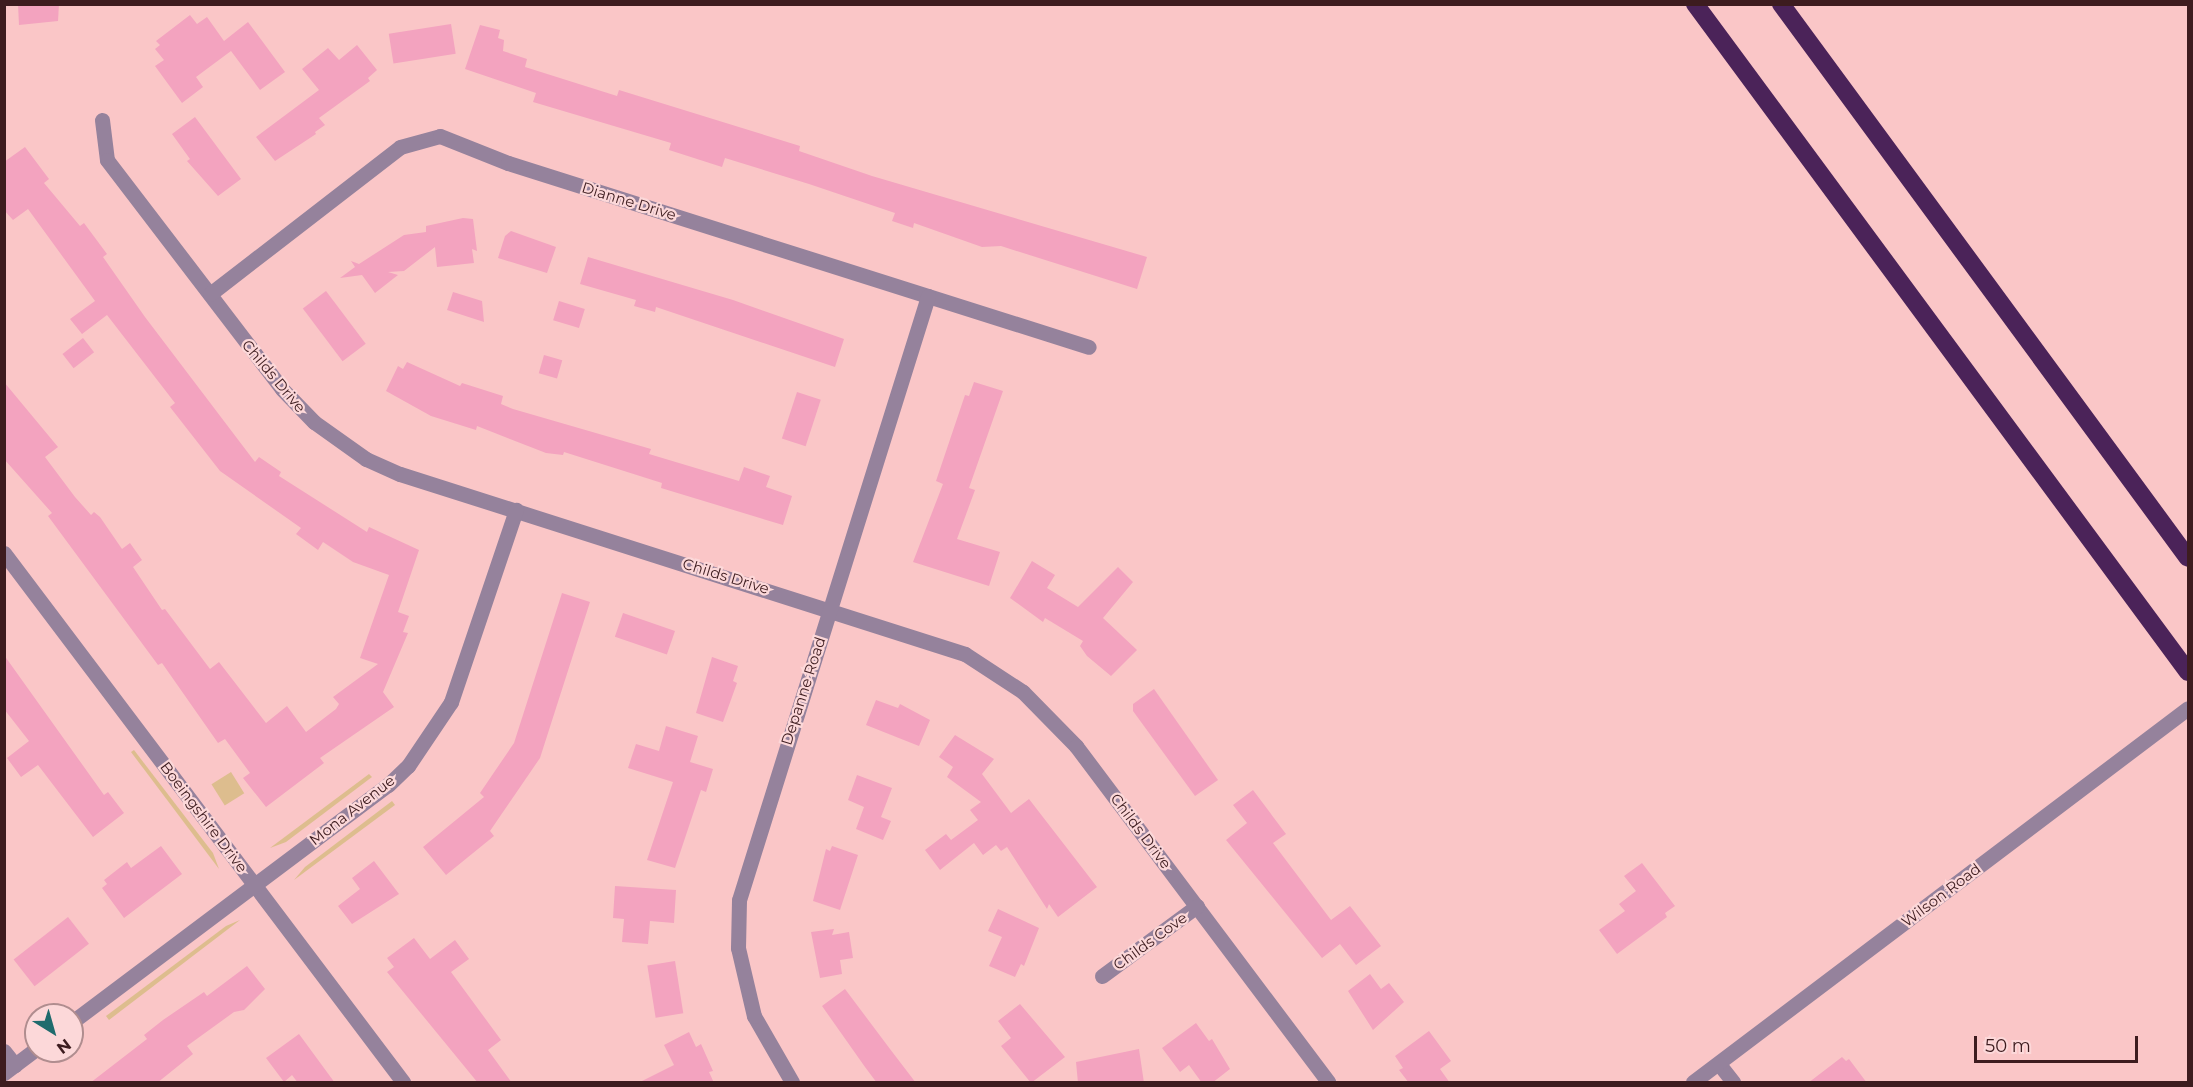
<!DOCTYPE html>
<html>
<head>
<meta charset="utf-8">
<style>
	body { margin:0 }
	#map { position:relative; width:2193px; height:1087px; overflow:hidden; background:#fac6c7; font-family:Montserrat,sans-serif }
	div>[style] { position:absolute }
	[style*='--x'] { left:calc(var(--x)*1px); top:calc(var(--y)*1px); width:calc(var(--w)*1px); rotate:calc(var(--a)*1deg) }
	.green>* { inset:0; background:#ddbd8e; transform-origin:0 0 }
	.building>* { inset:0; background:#f3a3bf; transform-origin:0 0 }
	.minor>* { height:15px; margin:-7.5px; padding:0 7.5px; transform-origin:7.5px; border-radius:7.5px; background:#95829c }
	.tertiary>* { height:15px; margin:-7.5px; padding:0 7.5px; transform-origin:7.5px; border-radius:7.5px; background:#95829c }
	.motorway>* { height:18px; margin:-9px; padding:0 9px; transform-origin:9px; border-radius:9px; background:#4b2359 }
	span { translate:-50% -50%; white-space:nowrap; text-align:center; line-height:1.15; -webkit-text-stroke:4.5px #fcd8d9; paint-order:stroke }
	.street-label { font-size:15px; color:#3d1c1f }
	.frame { position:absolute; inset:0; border:6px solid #3d1c1f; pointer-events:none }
	.north { position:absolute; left:24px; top:1003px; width:60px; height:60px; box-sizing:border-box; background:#fcd8d9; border:2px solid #b08d8f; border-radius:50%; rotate:143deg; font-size:16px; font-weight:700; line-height:24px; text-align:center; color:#3d1c1f }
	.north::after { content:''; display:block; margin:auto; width:21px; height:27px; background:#1f6b6d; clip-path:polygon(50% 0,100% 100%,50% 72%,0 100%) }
	.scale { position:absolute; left:1974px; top:1036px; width:164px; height:27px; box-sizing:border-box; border:3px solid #3d1c1f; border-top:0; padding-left:8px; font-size:18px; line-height:21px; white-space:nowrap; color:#3d1c1f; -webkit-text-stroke:4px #fcd8d9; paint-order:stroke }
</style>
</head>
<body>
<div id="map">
	<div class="green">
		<i style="clip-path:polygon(134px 750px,213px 853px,219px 869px,131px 752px)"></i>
		<i style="left:231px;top:772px;width:25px;height:23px;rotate:58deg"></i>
		<i style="clip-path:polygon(369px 774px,372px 777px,286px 842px,270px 848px)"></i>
		<i style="clip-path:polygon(392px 801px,395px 805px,294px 880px,305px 867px)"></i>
		<i style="clip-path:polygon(240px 920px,109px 1020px,106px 1016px,226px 926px)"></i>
	</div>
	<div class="building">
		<i style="clip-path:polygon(18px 4px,59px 4px,58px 21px,19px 25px)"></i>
		<i style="clip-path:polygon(190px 15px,197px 24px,207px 17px,224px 41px,248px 22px,285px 72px,260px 90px,231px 51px,196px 77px,203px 87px,182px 103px,155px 66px,164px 60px,155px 49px,160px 45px,156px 41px)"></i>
		<i style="left:451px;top:24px;width:30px;height:63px;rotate:81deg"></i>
		<i style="clip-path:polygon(480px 25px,500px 30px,498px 38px,504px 40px,503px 51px,527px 59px,525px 67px,617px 96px,619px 90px,800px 146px,799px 151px,872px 176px,1147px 257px,1137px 289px,1001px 246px,982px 247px,914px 223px,913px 228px,892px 221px,895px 213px,809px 184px,725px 158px,722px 167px,669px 150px,671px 143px,533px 102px,536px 93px,465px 69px)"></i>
		<i style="clip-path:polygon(357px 45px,377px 70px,368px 78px,370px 81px,319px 118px,325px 125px,315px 132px,316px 134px,275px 161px,256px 137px,319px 90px,302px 69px,328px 48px,339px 60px)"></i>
		<i style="clip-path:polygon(195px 117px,241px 179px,218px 196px,187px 161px,190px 159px,172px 134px)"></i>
		<i style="clip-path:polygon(25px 147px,49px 179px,44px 183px,80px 226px,84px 223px,107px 254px,103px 257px,145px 317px,255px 462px,259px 457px,281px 472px,279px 476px,367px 532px,369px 527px,419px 550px,398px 612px,409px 616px,403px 632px,408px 633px,383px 692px,394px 707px,320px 758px,324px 763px,266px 807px,243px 778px,250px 773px,225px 739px,218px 743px,162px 663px,158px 665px,48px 516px,52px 513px,4px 459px,4px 382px,58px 447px,45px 457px,75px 497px,91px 515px,94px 512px,100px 517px,122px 549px,130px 543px,142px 560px,133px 567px,162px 610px,165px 609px,210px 669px,219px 662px,266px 723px,287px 706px,306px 732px,336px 709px,339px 704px,333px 697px,378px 664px,360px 658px,389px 575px,353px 562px,323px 542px,318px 550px,296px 534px,301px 528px,220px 471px,170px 407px,175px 403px,107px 315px,82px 334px,70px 319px,95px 301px,28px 209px,13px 220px,4px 210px,4px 162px)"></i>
		<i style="clip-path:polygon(463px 218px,473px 219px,477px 251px,472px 249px,474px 263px,437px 267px,435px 247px,404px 271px,388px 272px,398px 275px,375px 293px,362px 275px,340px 278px,355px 267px,351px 261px,359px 264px,404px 235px,426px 232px,426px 226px)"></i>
		<i style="clip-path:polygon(511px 231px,556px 247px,547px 273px,498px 258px,505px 236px)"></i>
		<i style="clip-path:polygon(588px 257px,733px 300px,844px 339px,835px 367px,656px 307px,655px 312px,634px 306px,636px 300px,580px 284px)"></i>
		<i style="left:326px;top:291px;width:66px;height:29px;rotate:53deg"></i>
		<i style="clip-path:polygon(453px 292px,482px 301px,484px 322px,447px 310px)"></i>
		<i style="left:559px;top:301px;width:27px;height:20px;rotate:17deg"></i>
		<i style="left:83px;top:338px;width:18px;height:26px;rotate:52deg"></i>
		<i style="left:544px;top:355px;width:19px;height:19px;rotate:16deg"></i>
		<i style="clip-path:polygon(407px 362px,460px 386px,462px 383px,503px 396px,501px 404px,513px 409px,651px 449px,649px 454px,739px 481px,744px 467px,770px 476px,766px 487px,792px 496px,783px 525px,661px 488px,662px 483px,564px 452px,563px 455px,546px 453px,477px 426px,476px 430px,431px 416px,386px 391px,398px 366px,403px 369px)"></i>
		<i style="clip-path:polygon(974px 382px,1003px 391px,969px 488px,975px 490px,957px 539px,1000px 552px,989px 586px,913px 562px,943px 484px,936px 481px,965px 395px,969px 396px)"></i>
		<i style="left:797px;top:392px;width:25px;height:49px;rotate:18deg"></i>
		<i style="clip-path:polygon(1032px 561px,1055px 575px,1047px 588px,1078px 607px,1118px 567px,1133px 582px,1103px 618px,1137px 650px,1111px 676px,1087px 656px,1080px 646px,1083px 641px,1045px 618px,1043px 622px,1010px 598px)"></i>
		<i style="clip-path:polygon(562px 593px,590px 602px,540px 758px,490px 831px,494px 836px,446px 875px,423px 847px,484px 797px,480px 793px,514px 743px)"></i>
		<i style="left:623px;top:613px;width:55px;height:25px;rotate:19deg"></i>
		<i style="clip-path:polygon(4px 655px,104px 795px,108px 792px,124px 813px,93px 837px,38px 765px,21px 777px,7px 758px,29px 741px,4px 709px)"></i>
		<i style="clip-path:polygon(712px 657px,738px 666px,733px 681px,737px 683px,723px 722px,696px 713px)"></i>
		<i style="clip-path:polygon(1154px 689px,1218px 780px,1195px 796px,1133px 711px,1133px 704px)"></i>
		<i style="clip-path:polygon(876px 700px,898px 708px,900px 704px,930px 720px,919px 746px,866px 725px)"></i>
		<i style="clip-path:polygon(666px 726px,698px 736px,690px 762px,713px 769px,706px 792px,701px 790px,675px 868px,647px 860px,673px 782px,628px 768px,636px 744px,659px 751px)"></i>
		<i style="clip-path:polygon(955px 735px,994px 759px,982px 774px,1011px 813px,1029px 799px,1097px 887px,1058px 917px,1049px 904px,1047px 909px,1007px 847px,1001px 851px,996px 845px,983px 855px,974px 843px,940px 870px,925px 850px,946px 834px,951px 840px,978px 820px,970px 810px,981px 802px,947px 777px,953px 767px,939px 757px)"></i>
		<i style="clip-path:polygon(857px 775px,892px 788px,881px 817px,891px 821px,883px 840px,856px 829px,864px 807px,848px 800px)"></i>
		<i style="clip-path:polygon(1253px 790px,1286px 834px,1273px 843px,1331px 920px,1350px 906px,1381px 946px,1356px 965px,1340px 944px,1322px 958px,1226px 840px,1247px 823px,1233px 805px)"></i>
		<i style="clip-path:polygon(161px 846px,182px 874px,124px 918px,102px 888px,107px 884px,104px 880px,127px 862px,131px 868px)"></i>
		<i style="clip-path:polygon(832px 846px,858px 855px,840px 910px,813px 901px,826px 849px,830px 851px)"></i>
		<i style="clip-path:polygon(374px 861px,399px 894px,352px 924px,338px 906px,360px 889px,352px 878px)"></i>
		<i style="clip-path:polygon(1642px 863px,1675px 906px,1665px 913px,1667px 917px,1617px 954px,1599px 930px,1625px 911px,1619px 904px,1636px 891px,1624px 876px)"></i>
		<i style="clip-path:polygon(615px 886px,676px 890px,674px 923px,650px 921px,648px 944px,622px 942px,624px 919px,613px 918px)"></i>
		<i style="clip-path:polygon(998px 909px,1039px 928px,1024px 966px,1021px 964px,1015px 977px,989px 966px,1002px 937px,988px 931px)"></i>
		<i style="left:68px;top:917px;width:34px;height:69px;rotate:52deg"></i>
		<i style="clip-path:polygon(834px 929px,832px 935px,849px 932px,853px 958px,840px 960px,842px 974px,820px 978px,811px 932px)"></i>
		<i style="clip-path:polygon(414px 938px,430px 959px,455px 940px,469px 959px,451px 972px,501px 1040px,488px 1050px,512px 1083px,478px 1083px,387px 972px,394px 967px,387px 958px)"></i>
		<i style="left:675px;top:961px;width:53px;height:28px;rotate:81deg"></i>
		<i style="clip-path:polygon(247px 966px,265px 989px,244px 1010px,234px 1012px,187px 1046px,193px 1054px,157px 1083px,90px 1083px,147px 1039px,144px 1035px,163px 1020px,204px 992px,207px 996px)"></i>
		<i style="clip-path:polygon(1370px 974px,1381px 989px,1389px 983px,1404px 1002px,1373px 1030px,1348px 991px)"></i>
		<i style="clip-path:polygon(845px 989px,890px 1049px,916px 1083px,877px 1083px,865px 1067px,822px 1006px)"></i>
		<i style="clip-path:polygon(1020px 1004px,1065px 1057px,1031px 1083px,1001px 1046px,1011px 1038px,998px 1021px)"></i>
		<i style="clip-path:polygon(1196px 1023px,1209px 1041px,1212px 1039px,1230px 1069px,1212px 1083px,1202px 1083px,1189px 1065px,1180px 1072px,1162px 1048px)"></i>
		<i style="clip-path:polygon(1429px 1031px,1451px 1061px,1440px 1069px,1450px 1083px,1409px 1083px,1399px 1070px,1403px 1068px,1395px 1056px)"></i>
		<i style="clip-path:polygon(689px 1032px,696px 1047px,701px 1044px,713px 1071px,709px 1072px,714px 1083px,638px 1083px,674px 1065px,664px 1045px)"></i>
		<i style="clip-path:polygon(299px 1034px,335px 1083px,298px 1083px,292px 1075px,284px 1082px,266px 1058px)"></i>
		<i style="clip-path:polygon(1139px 1049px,1144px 1083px,1078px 1083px,1076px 1062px)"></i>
		<i style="clip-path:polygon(1842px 1057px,1846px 1061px,1849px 1059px,1867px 1083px,1808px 1083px)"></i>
	</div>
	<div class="minor">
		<i style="--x:102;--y:120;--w:40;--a:82.9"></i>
		<i style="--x:107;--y:160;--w:288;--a:52.6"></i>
		<i style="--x:282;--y:389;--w:46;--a:45.9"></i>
		<i style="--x:314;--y:422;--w:64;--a:35.4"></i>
		<i style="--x:366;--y:459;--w:37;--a:24"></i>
		<i style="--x:400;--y:474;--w:593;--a:17.67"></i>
		<i style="--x:965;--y:654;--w:69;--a:33.2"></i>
		<i style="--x:1023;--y:692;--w:76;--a:45.5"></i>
		<i style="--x:1076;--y:746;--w:420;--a:53.1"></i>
		<i style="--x:210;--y:294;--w:240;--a:-37.7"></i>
		<i style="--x:400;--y:147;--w:41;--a:-15.4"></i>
		<i style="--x:440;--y:136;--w:73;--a:21.7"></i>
		<i style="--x:508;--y:163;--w:609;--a:17.57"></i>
		<i style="--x:4;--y:553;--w:663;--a:52.97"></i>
		<i style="--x:1102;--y:976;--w:118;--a:-36.4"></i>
		<i style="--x:72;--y:1022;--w:395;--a:-36.9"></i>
		<i style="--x:388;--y:785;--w:28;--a:-44"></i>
		<i style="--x:408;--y:766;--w:77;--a:-56.1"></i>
		<i style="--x:451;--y:702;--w:203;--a:-71.3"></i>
		<i style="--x:4;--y:1051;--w:18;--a:52"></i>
		<i style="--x:1719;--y:1064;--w:23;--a:52"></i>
		<i style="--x:4;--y:1073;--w:40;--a:-37"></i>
		<i style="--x:792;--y:1082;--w:76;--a:-119.9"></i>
		<i style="--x:754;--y:1016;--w:70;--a:-103.2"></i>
		<i style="--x:738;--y:948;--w:48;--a:-88.8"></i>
		<i style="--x:739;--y:900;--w:633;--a:-72.62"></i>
	</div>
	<div class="tertiary">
		<i style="--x:1693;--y:1082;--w:620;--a:-37.07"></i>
	</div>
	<div class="motorway">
		<i style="--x:1695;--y:4;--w:830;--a:53.57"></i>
		<i style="--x:1781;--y:4;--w:687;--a:53.7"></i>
	</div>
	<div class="street-label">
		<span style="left:629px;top:201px;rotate:17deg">Dianne Drive</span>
		<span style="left:274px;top:376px;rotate:50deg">Childs Drive</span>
		<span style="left:726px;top:576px;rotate:17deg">Childs Drive</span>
		<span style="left:803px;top:691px;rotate:-72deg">Depanne Road</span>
		<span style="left:352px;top:810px;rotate:-38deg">Mona Avenue</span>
		<span style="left:204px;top:817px;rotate:53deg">Boeingshire Drive</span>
		<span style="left:1141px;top:831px;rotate:53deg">Childs Drive</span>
		<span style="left:1941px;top:895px;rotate:-37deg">Wilson Road</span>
		<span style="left:1150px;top:941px;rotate:-36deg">Childs Cove</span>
	</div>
	<div class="frame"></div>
	<div class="north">N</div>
	<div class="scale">50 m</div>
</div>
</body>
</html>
